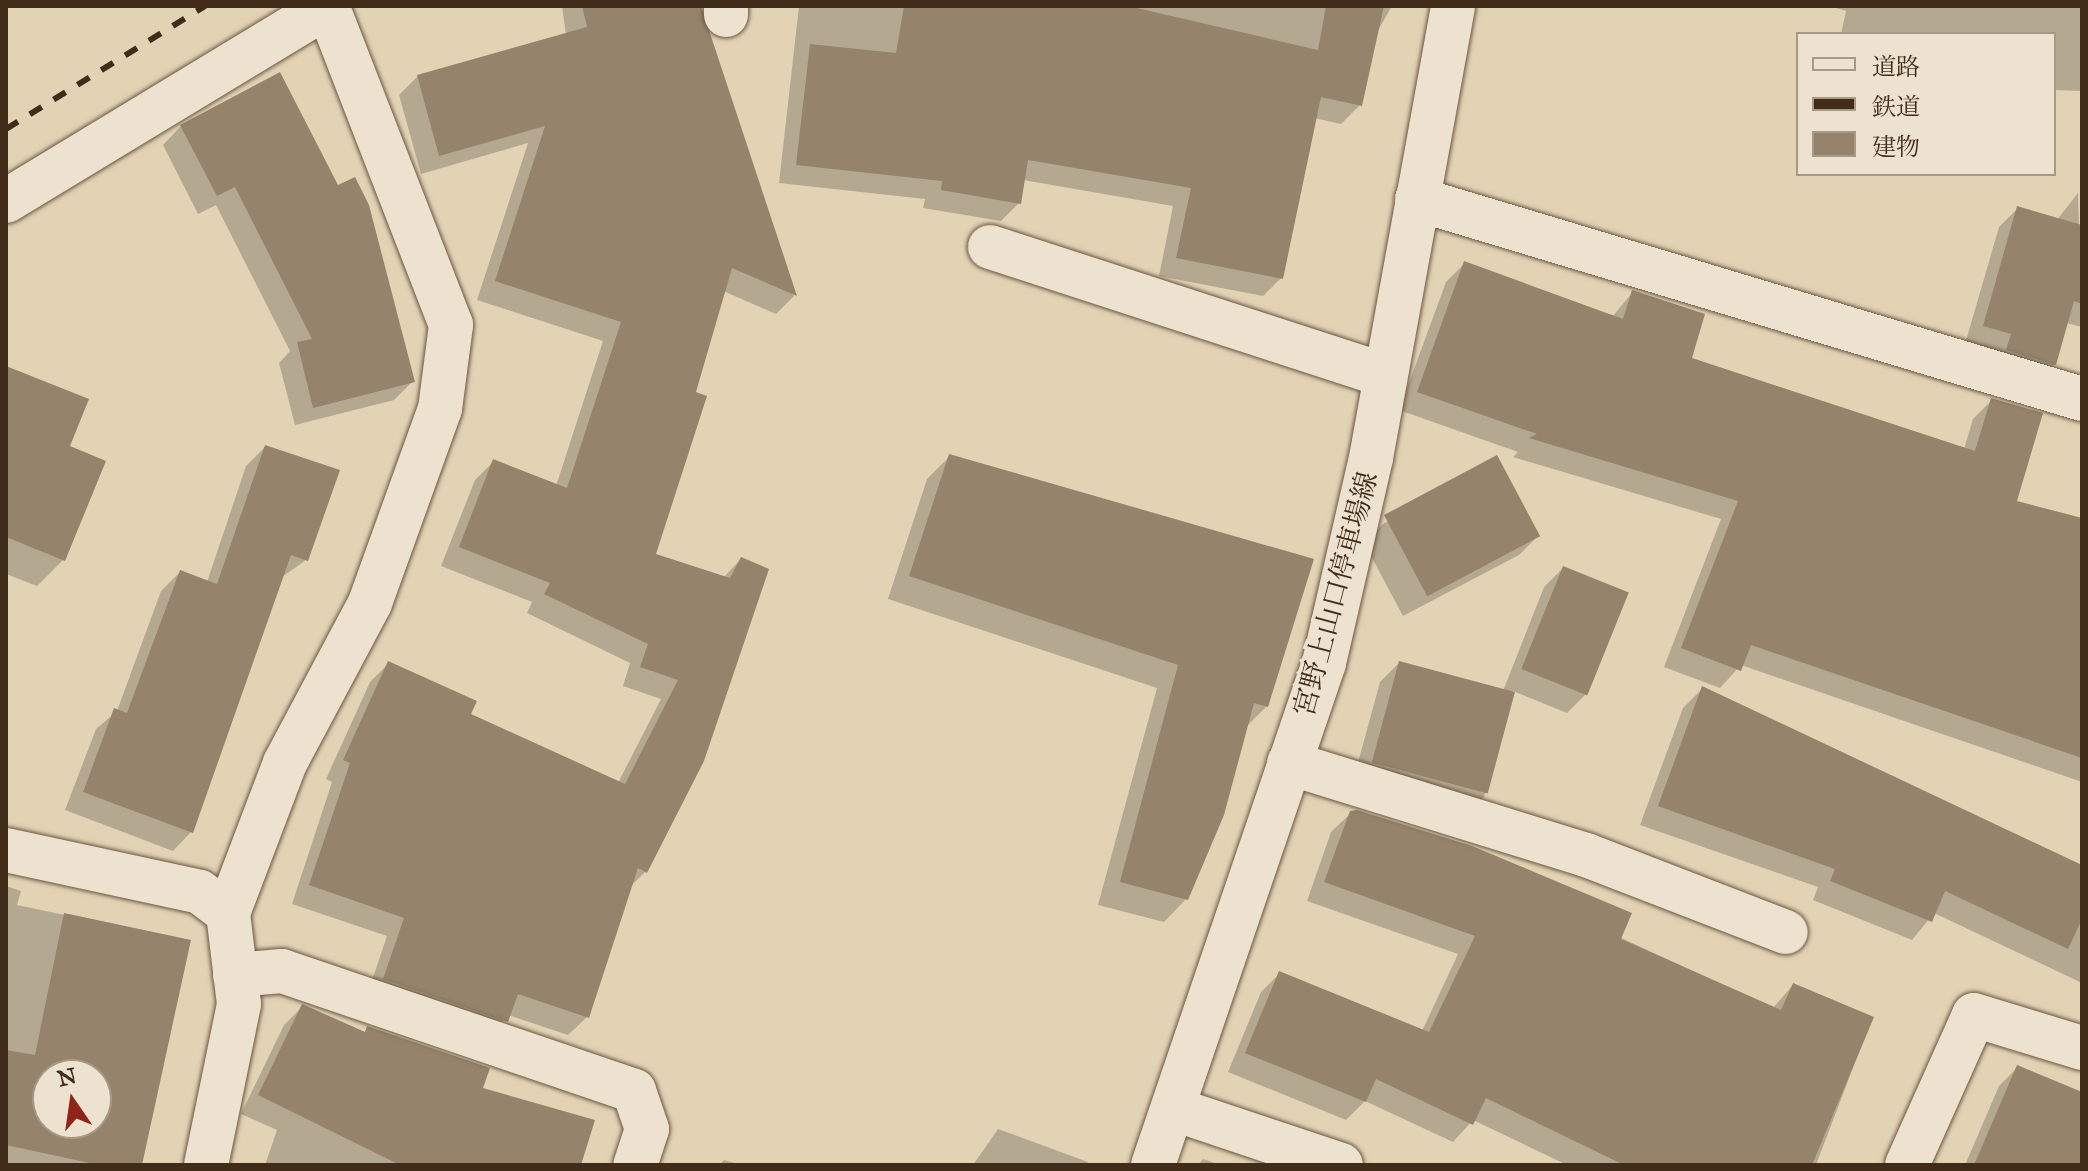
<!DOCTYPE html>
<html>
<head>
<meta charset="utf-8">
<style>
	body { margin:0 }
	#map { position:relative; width:2088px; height:1171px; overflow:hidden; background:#e3d3b5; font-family:"IM FELL Great Primer","Noto Serif JP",serif }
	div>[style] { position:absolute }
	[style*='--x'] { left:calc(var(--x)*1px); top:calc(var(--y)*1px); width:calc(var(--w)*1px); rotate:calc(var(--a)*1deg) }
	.shadow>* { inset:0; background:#0003 }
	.building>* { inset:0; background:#95836b; transform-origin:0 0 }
	.roads { filter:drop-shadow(0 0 2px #6a5641) drop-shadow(0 0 2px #6a5641) }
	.street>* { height:44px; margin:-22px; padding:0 22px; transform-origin:22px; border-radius:22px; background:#ede2cf }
	.secondary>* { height:44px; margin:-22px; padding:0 22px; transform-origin:22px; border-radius:22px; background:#ede2cf }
	.rail>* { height:6px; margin-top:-3px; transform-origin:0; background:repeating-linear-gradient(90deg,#412c1a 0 14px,transparent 0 28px) }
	span { translate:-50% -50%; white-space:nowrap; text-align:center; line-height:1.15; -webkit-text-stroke:7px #ede2cf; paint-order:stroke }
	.street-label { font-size:28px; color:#412c1a }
	.frame { position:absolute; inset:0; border:8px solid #412c1a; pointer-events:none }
	.legend { position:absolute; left:1796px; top:32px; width:260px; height:144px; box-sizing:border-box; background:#ede2cf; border:2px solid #a89987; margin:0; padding:10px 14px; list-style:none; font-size:24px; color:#412c1a }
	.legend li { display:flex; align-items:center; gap:16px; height:40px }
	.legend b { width:40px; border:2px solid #a89987 }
	.north { position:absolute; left:32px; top:1059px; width:80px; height:80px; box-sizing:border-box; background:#ede2cf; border:2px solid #a89987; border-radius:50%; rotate:347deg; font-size:22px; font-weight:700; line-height:32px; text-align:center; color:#412c1a }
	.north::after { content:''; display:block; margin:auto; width:28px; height:36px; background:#8f2418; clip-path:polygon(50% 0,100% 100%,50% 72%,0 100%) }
</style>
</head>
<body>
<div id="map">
	<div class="shadow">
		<i style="clip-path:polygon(562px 6px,699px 6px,794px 296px,776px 314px,723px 291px,693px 394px,654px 555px,723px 578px,741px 559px,645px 872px,630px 887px,587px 1017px,568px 1035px,508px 1015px,487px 1039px,366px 998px,387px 936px,292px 904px,332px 782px,326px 779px,370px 682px,389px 663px,468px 715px,618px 783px,661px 699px,623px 686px,630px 663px,527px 613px,532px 602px,441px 566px,475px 480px,493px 462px,556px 486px,603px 341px,477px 300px,528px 143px,421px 174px,399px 95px,418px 76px,566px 35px)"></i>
		<i style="clip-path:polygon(799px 6px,1392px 6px,1376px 34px,1360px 105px,1341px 124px,1314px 118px,1281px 278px,1263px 296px,1159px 276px,1173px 206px,1023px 180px,1019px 203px,1001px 221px,923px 208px,925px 199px,779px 183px)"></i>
		<i style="clip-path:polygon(1830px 6px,2082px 6px,2082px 91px,2054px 90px,2054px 34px,1841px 34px,1846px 11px)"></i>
		<i style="clip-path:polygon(181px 126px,413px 381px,394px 400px,295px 425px,279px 363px,290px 351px,216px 205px,198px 214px,163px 145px)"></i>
		<i style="clip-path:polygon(2078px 193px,2082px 327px,2066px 323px,2055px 364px,2036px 383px,1965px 344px,1999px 227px,2018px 208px,2057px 220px)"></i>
		<i style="clip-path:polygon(1464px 264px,1612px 317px,1632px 293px,1689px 359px,1964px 449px,1973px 419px,1992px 400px,2015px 502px,2082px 520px,2082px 782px,1741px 665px,1720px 688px,1664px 667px,1721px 519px,1513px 457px,1518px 452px,1399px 410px,1446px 282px)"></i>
		<i style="clip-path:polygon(6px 378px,68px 447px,63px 560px,37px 586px,6px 574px)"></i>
		<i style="clip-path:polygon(265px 447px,306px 560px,282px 577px,191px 832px,173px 851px,65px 810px,96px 729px,117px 711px,161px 591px,180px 572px,207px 582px,246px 466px)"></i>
		<i style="clip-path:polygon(950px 456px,1267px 706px,1246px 727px,1187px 898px,1164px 922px,1098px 905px,1157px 688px,888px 599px,927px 479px)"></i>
		<i style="clip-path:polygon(1496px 458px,1538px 536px,1519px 555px,1403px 616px,1364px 543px,1383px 524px)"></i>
		<i style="clip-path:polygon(1563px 568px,1586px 694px,1567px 713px,1513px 691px,1484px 797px,1465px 815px,1353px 781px,1380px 682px,1399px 663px,1503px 691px,1544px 587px)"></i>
		<i style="clip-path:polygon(1702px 689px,2082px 868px,2082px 983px,1934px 913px,1912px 940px,1813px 900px,1818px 887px,1640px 825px,1683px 708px)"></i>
		<i style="clip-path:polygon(1351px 813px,1773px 1008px,1793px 985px,1872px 1018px,1816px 1165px,1567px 1165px,1473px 1120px,1453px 1142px,1365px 1101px,1346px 1120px,1228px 1072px,1261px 992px,1280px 973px,1422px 1031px,1458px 954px,1307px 901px,1331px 832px)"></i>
		<i style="clip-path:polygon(evenodd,6px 886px,21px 891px,17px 905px,189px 941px,140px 1165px,6px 1165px,6px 886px,48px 1075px,96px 1075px,96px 1123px,48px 1123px,48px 1075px)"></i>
		<i style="clip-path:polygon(302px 1007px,363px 1033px,368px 1029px,579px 1165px,265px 1165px,277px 1130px,241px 1114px,284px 1025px)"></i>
		<i style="clip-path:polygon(2018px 1067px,2082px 1095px,2082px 1165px,1965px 1165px,1999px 1086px)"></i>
		<i style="clip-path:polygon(998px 1129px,1088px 1162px,1087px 1165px,973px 1165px)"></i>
		<i style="clip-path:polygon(1203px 1159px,1221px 1165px,1198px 1165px)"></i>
		<i style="clip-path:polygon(724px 1160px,742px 1165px,719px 1165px)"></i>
	</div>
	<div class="building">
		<i style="clip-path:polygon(582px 6px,701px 6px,797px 296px,732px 268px,696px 392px,707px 396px,656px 554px,730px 578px,741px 557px,769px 569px,704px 761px,647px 873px,638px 868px,589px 1018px,518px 994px,508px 1022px,383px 979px,404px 918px,309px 885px,350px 763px,343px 760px,388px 661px,477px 701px,471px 714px,625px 784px,678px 680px,640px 667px,648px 644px,544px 594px,550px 583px,459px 547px,493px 459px,567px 488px,621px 322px,495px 281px,545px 126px,439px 156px,417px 75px,587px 27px)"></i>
		<i style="clip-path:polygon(904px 6px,1128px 6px,1318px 50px,1326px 6px,1384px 6px,1362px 106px,1321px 97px,1283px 279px,1176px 258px,1191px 188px,1028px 160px,1021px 204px,941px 190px,942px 181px,796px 165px,810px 44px,896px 53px)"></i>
		<i style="clip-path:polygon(280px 72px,338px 185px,355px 177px,369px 205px,415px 382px,313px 408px,297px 342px,312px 339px,235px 187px,217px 196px,180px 125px)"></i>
		<i style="clip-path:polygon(2017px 206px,2082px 225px,2082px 304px,2074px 301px,2056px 365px,2006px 350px,2011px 334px,1983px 326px)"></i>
		<i style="clip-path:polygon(1464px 261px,1623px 319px,1632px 290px,1705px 314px,1692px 358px,1975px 451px,1991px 398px,2043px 413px,2017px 501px,2082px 518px,2082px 758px,1751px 645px,1741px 671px,1681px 648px,1738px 501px,1529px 438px,1537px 434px,1417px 392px)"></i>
		<i style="clip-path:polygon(6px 366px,89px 399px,70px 446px,106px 461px,65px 561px,6px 537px)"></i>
		<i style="clip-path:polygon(265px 445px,340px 470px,308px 561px,291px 555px,193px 833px,83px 792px,114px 708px,127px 713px,180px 570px,217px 584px)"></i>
		<i style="clip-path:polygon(949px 454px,1314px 559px,1268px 707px,1254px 703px,1224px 815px,1188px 900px,1120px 882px,1178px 665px,909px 576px)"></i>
		<i style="left:1497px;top:455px;width:92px;height:128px;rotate:62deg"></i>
		<i style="left:1563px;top:566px;width:71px;height:111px;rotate:22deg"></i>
		<i style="left:1399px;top:661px;width:120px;height:105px;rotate:15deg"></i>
		<i style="clip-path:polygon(1702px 686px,2082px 865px,2082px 919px,2068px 949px,1945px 891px,1932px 922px,1830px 881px,1835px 869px,1658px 806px)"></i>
		<i style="clip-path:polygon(1357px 810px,1472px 846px,1632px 913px,1621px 939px,1781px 1010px,1793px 983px,1874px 1017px,1812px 1165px,1624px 1165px,1486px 1098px,1473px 1125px,1376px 1079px,1366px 1102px,1245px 1053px,1279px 971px,1429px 1032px,1475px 936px,1324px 882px,1350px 811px)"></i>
		<i style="clip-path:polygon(evenodd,64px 913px,191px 940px,142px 1165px,99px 1165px,6px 1145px,6px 1050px,35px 1055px,64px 913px,48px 1075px,96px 1075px,96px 1123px,48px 1123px,48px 1075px)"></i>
		<i style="clip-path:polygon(302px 1004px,365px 1032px,367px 1026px,490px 1068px,483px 1088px,595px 1120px,581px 1165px,400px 1165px,258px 1095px)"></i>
		<i style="clip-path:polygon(2017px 1065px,2082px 1092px,2082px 1165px,1974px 1165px)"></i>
	</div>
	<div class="roads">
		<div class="street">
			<i style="--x:726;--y:6;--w:9;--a:90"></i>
			<i style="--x:1417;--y:199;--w:694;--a:16.74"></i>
			<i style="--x:6;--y:201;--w:371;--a:-31.2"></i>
			<i style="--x:990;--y:247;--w:415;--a:18"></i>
			<i style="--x:1289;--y:763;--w:311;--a:17.2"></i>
			<i style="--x:1586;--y:855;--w:214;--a:21.1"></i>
			<i style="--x:6;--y:850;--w:198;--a:12.2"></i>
			<i style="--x:200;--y:892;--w:35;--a:37"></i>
			<i style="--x:235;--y:975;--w:47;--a:-4.9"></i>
			<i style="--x:282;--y:971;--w:372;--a:18.8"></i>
			<i style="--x:634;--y:1091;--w:40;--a:71.1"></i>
			<i style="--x:647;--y:1129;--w:38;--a:108"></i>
			<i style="--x:1174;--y:1109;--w:176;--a:18.5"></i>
			<i style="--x:206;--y:1165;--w:164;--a:-78.4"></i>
			<i style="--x:239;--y:1004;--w:92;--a:-96.9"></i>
			<i style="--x:228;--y:913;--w:160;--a:-69.2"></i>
			<i style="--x:285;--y:763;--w:181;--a:-62"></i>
			<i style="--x:370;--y:603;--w:206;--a:-70.2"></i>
			<i style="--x:440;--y:409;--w:85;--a:-82.5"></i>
			<i style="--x:451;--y:325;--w:342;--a:-111.2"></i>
			<i style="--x:1907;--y:1165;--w:164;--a:-65.9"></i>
			<i style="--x:1974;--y:1015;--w:113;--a:17"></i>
		</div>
		<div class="secondary">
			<i style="--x:1153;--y:1165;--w:530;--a:-71.19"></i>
			<i style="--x:1324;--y:663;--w:210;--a:-77.1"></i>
			<i style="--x:1371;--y:458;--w:459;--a:-79.7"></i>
		</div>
	</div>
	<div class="rail">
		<i style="--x:6;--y:129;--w:234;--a:-31.7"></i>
	</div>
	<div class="street-label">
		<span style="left:1336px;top:594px;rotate:-75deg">宮野上山口停車場線</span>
	</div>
	<div class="frame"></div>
	<ul class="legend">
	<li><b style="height:10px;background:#ede2cf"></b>道路</li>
	<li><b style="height:10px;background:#412c1a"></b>鉄道</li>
	<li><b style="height:22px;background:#95836b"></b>建物</li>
	</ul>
	<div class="north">N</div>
</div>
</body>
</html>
